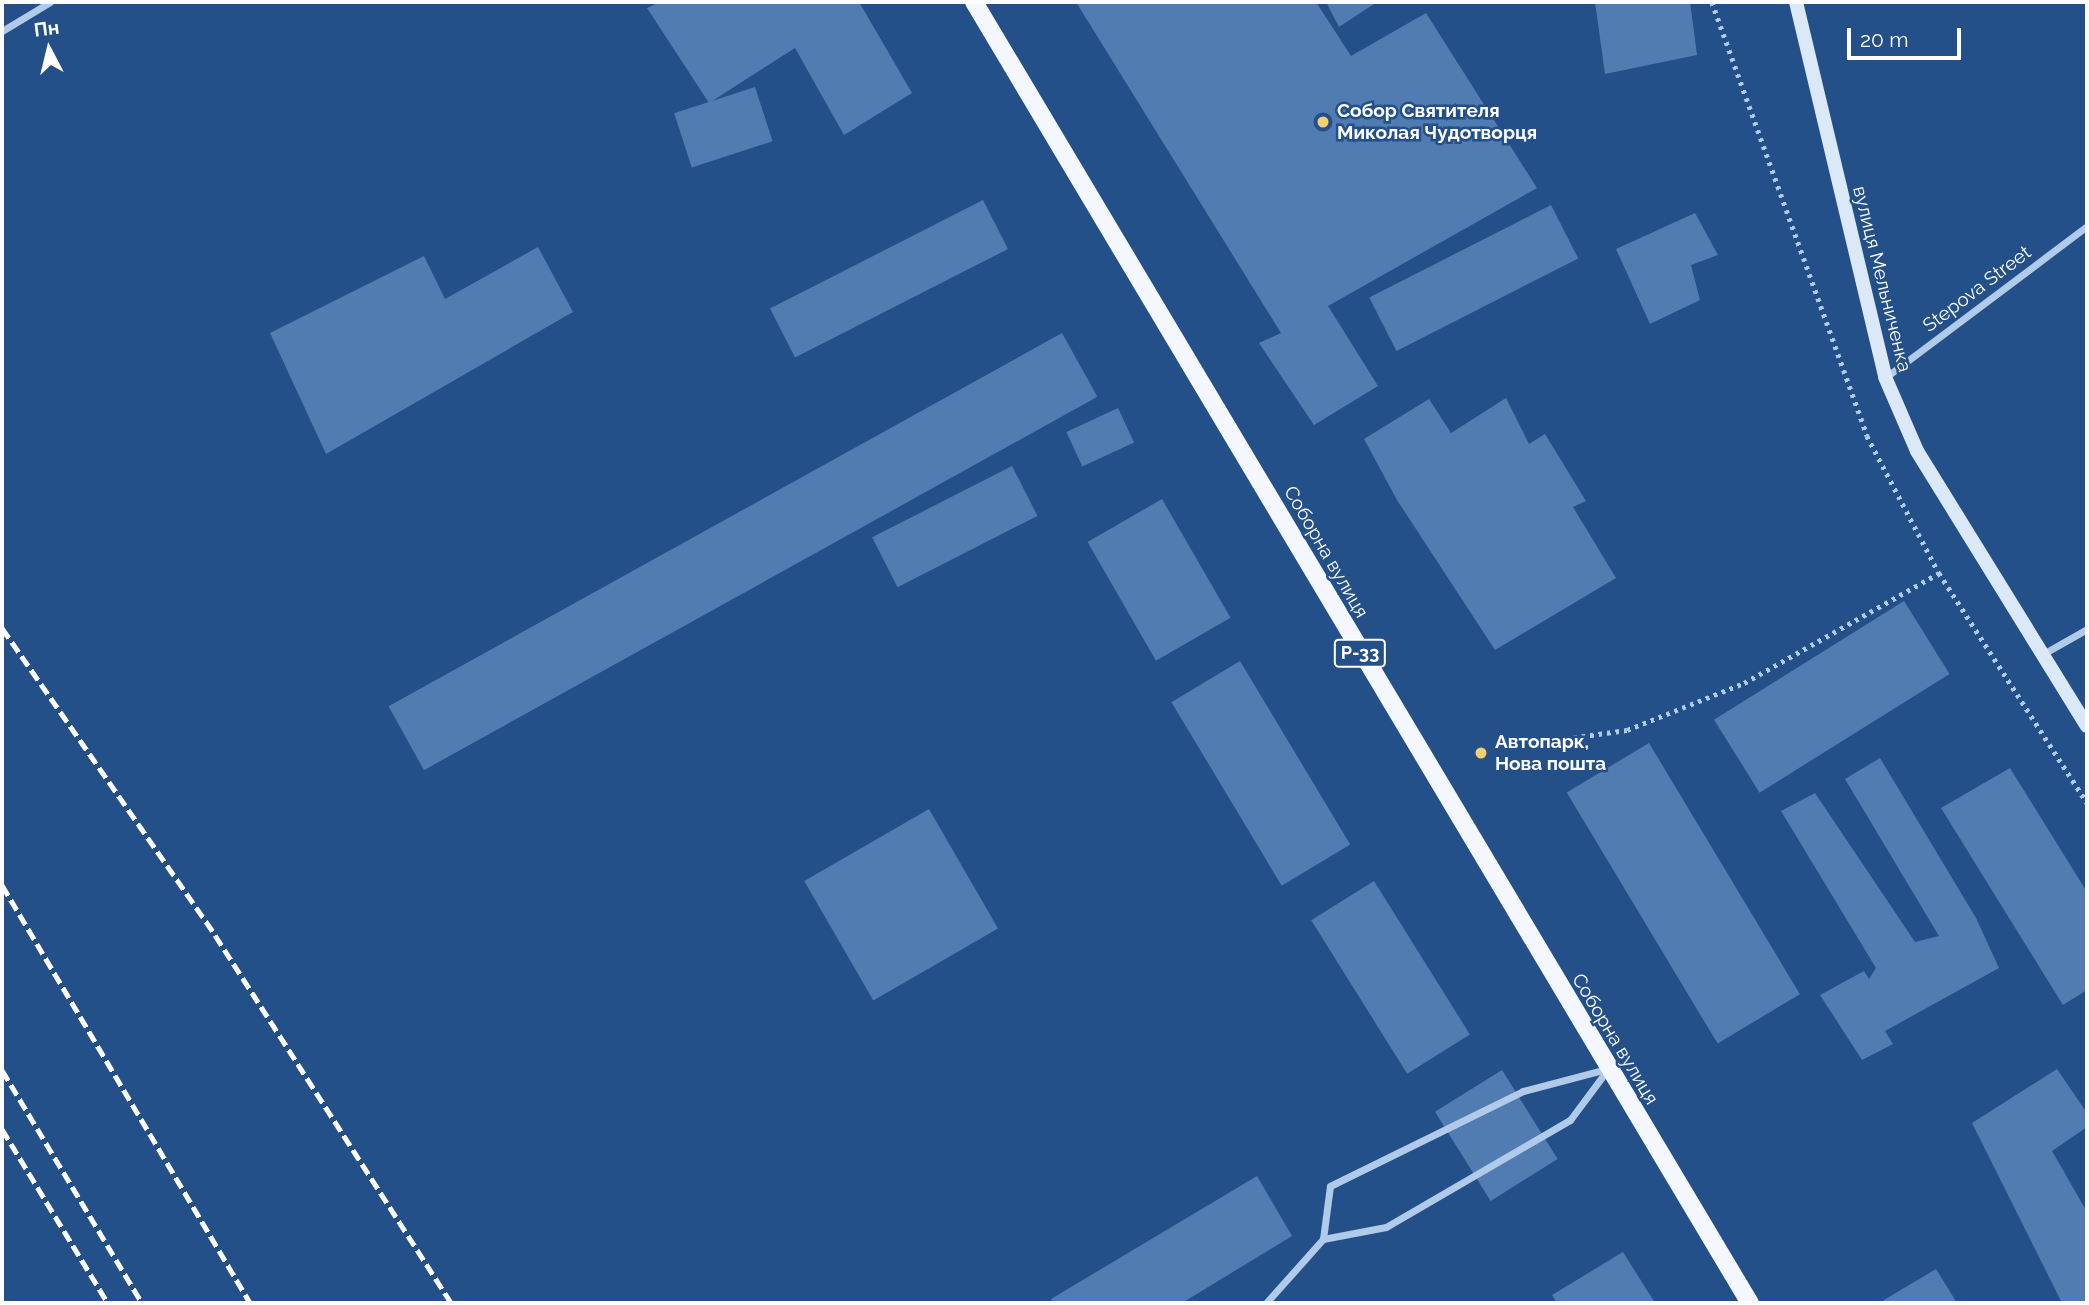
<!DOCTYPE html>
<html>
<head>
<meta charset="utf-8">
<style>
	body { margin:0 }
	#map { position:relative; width:2089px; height:1305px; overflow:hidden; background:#245089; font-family:Raleway,sans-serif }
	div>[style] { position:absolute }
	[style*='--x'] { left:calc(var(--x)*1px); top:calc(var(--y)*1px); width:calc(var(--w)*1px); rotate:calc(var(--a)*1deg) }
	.building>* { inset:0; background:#507cb2; transform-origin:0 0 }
	.path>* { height:4.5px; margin-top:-2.25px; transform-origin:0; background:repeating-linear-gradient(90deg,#b0caea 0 3.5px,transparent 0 8.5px) }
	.street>* { height:7px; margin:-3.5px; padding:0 3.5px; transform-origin:3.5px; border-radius:3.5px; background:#b0caea }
	.secondary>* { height:14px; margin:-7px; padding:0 7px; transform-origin:7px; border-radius:7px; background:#dbe8f8 }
	.primary>* { height:18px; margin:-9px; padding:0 9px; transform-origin:9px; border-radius:9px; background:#f4f8fe }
	.rail>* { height:5px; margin-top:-2.5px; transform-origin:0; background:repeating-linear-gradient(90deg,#fff 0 12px,transparent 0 17px) }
	.dots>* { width:19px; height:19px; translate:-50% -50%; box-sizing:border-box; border:4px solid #245089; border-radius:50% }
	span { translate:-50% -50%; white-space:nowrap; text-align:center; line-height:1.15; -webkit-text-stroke:5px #245089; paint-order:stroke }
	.shield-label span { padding:2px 5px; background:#245089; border:2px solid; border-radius:5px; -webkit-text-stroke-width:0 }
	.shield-label { font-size:18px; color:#fff; font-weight:700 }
	.poi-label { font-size:19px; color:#fff; font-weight:700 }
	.left { translate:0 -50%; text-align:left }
	.street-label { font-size:19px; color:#fff }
	.frame { position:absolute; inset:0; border:4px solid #fff; pointer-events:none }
	.north { position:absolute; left:14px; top:14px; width:70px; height:70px; -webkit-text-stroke:5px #245089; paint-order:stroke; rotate:353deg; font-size:19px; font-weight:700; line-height:28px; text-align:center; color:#fff }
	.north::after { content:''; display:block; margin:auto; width:24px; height:32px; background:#fff; clip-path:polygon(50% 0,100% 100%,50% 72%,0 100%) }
	.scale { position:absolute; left:1847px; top:28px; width:114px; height:32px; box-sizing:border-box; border:4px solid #fff; border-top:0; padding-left:9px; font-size:21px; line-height:24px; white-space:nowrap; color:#fff; -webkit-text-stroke:5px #245089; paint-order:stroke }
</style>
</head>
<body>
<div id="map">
	<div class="building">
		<i style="clip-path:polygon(660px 2px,859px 2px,912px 93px,844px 135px,795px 48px,709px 103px,647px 8px)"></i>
		<i style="clip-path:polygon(1076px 2px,1316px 2px,1351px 56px,1426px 13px,1537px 188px,1328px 306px,1378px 386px,1314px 425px,1259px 343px,1281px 333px)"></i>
		<i style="clip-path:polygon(1326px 2px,1377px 2px,1339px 27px)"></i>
		<i style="clip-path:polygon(1595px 2px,1690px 2px,1697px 55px,1605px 74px)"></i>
		<i style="left:755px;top:87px;width:57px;height:85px;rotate:72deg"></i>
		<i style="left:983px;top:200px;width:55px;height:239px;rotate:63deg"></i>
		<i style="left:1551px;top:205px;width:60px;height:204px;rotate:63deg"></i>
		<i style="clip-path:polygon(1695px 213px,1718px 255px,1691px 265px,1700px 300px,1650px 324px,1616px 249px)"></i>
		<i style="clip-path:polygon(538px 247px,573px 312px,326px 454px,270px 333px,424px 256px,445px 299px)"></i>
		<i style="left:1062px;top:333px;width:73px;height:770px;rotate:61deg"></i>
		<i style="clip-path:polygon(1506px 398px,1529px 444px,1545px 434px,1586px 501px,1573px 507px,1616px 578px,1495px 650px,1397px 500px,1364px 439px,1429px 399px,1451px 433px)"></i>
		<i style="left:1118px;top:408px;width:38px;height:57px;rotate:65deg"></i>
		<i style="left:1012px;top:466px;width:56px;height:157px;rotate:63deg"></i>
		<i style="left:1162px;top:499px;width:137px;height:86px;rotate:60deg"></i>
		<i style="left:1904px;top:601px;width:86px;height:224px;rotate:58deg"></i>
		<i style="left:1240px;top:661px;width:214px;height:80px;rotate:59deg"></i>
		<i style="left:1649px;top:743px;width:293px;height:96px;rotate:59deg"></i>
		<i style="clip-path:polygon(1880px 758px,1976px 918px,1999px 968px,1885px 1031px,1893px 1044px,1862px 1060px,1820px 995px,1864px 971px,1869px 979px,1876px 968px,1781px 811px,1815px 793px,1915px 942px,1939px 936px,1845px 779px)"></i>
		<i style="clip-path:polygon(2010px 768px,2087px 892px,2087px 990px,2063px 1005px,1941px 808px)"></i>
		<i style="left:929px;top:809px;width:138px;height:144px;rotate:60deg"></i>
		<i style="left:1374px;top:881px;width:181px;height:74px;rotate:58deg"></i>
		<i style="clip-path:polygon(2057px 1069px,2087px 1113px,2087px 1127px,2052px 1151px,2087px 1212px,2087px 1303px,2062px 1303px,1972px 1123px)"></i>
		<i style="left:1502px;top:1070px;width:105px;height:79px;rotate:58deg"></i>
		<i style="clip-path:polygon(1257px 1176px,1292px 1236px,1182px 1303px,1053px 1303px,1051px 1299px)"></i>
		<i style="clip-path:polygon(1623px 1252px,1655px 1303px,1557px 1303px,1552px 1295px)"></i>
		<i style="clip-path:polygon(1936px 1269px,1957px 1303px,1879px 1303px)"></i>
	</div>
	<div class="path">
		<i style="--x:1712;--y:2;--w:461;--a:70.3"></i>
		<i style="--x:1867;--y:436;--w:155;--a:62.3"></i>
		<i style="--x:1939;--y:573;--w:274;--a:57.2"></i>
		<i style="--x:1506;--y:747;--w:122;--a:-8"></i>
		<i style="--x:1627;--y:730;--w:126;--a:-21.9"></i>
		<i style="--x:1744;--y:683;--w:224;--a:-29.4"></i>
	</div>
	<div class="street">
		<i style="--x:2;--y:31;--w:56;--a:-31.1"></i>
		<i style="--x:1886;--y:377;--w:251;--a:-36.9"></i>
		<i style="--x:2043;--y:654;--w:51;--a:-29.6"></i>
		<i style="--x:1323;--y:1239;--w:53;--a:-82.5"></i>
		<i style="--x:1330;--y:1186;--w:215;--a:-26.2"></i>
		<i style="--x:1523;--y:1091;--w:87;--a:-14.7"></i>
		<i style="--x:1266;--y:1303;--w:86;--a:-48.3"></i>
		<i style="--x:1323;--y:1239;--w:64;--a:-10.8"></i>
		<i style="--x:1386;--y:1227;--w:213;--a:-30.2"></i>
		<i style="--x:1570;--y:1120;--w:64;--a:-53.3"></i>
	</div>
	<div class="secondary">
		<i style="--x:1796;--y:2;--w:385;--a:76.6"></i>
		<i style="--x:1885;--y:377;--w:81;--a:66.6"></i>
		<i style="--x:1917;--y:451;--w:323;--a:58.3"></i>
	</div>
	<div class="primary">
		<i style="--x:974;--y:2;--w:1515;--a:59.19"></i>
	</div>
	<div class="rail">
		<i style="--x:2;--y:628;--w:374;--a:55.2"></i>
		<i style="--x:215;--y:935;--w:437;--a:57.3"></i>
		<i style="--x:2;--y:885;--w:486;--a:59.3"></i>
		<i style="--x:2;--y:1070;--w:272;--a:59"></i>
		<i style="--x:2;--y:1129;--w:204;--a:58.7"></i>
	</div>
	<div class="dots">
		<i style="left:1323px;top:122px;background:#f4cf74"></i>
		<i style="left:1481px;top:753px;background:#f4cf74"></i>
	</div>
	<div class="shield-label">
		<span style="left:1360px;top:653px">Р-33</span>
	</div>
	<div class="poi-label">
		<span class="left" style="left:1337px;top:122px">Собор Святителя<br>Миколая Чудотворця</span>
		<span class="left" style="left:1495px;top:753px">Автопарк,<br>Нова пошта</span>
	</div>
	<div class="street-label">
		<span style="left:1882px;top:279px;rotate:76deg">вулиця Мельниченка</span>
		<span style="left:1977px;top:289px;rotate:-37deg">Stepova Street</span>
		<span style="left:1326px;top:552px;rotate:60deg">Соборна вулиця</span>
		<span style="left:1615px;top:1039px;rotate:59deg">Соборна вулиця</span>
	</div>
	<div class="frame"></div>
	<div class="north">Пн</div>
	<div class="scale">20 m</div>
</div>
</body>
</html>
